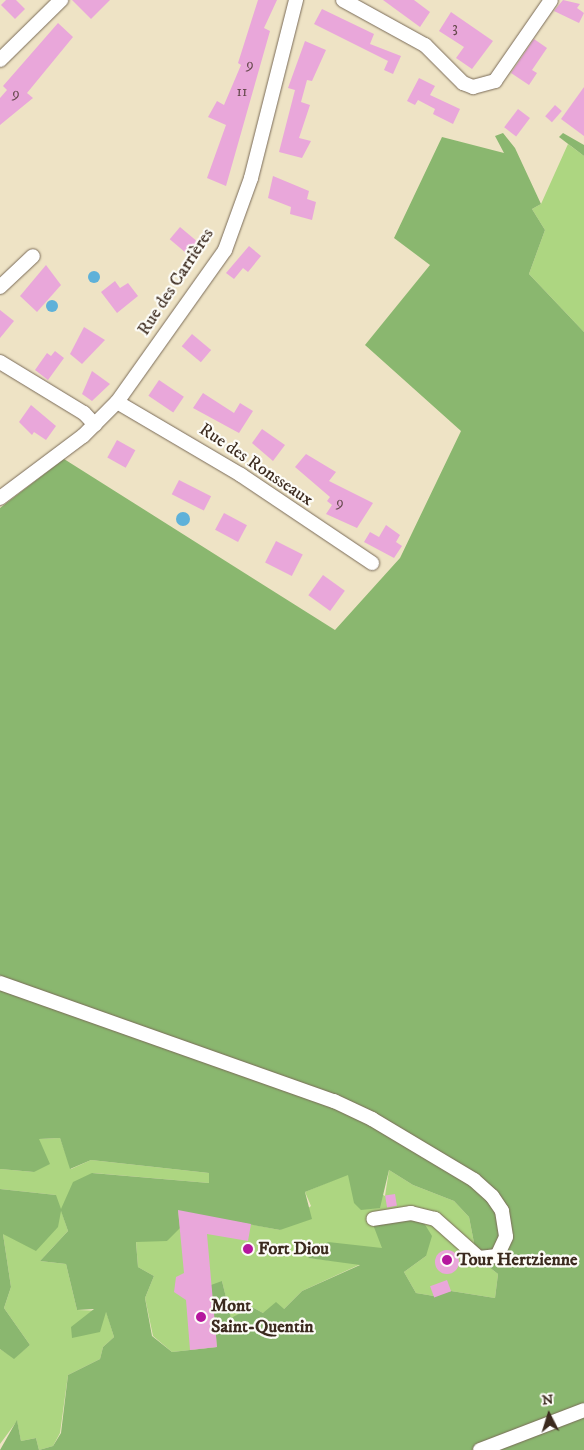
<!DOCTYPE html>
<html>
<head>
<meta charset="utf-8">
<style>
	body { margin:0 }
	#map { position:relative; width:584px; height:1450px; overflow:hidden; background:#eee3c5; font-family:"IM FELL DW Pica",serif }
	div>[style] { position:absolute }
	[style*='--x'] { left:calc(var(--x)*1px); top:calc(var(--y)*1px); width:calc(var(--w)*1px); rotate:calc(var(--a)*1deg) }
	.green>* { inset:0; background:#add681 }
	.forest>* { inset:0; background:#8ab76f }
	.water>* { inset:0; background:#5eb1d9 }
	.round { border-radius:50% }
	.building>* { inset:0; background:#e9a7da; transform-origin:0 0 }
	.roads { filter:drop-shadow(0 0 1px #7a6b58) drop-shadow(0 0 1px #7a6b58) }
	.minor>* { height:14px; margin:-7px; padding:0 7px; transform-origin:7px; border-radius:7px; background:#fff }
	.dots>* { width:14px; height:14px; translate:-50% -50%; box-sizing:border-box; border:2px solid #fdfcf7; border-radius:50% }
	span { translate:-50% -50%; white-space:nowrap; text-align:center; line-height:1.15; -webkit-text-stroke:4.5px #fdfcf7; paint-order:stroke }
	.number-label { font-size:15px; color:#66494d }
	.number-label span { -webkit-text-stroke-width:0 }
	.street-label { font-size:18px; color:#3b2a1e }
	.poi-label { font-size:18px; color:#3b2a1e; font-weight:700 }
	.left { translate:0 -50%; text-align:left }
	.north { position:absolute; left:524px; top:1390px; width:50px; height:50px; -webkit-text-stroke:4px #fdfcf7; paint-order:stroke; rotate:355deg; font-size:14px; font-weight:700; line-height:20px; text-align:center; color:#3b2a1e }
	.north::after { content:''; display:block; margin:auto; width:18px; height:22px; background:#3b2a1e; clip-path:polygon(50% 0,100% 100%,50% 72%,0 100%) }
</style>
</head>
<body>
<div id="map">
	<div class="green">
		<i style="clip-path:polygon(568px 144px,584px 156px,584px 332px,529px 274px,545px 230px,532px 209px,541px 204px)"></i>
		<i style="clip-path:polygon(60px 1138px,71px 1169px,91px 1160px,209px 1173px,209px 1183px,93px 1173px,61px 1210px,68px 1231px,40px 1261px,66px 1264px,77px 1310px,106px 1311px,114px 1337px,103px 1347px,100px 1359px,68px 1375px,60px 1433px,53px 1446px,39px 1450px,36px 1438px,21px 1441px,17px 1421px,0 1444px,0 1349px,14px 1358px,30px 1345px,4px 1308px,11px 1287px,3px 1234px,56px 1195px,0 1189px,0 1169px,34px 1172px,39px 1139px)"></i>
		<i style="clip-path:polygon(389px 1170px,413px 1185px,454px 1201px,469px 1217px,475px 1248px,497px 1256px,489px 1267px,498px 1274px,495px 1298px,451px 1291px,434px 1296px,416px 1293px,404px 1272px,426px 1256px,328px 1243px,309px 1258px,361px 1264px,302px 1291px,284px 1309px,263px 1313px,252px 1307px,231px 1319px,222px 1281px,217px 1347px,172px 1352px,153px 1336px,145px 1298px,154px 1276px,138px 1267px,136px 1241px,167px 1241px,178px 1210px,280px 1230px,311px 1206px,305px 1192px,348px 1174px,385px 1196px)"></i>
	</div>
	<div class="forest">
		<i style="clip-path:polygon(evenodd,503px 133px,515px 148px,541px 204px,532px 209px,545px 230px,529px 274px,584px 332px,584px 1450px,0 1450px,17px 1420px,21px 1441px,36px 1438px,39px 1450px,53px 1446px,61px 1433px,68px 1375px,100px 1359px,103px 1347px,114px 1337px,106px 1312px,100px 1332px,72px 1338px,71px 1327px,94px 1309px,77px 1310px,66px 1264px,40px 1261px,68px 1231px,61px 1211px,58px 1227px,36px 1251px,3px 1234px,11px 1287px,4px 1308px,30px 1345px,14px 1359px,0 1349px,0 1189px,56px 1195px,61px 1209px,73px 1182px,92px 1173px,209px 1183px,209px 1173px,91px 1160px,70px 1169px,60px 1138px,39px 1139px,50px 1164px,34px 1172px,0 1169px,0 508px,64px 459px,335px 630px,400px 558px,461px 431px,365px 345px,430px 265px,394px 238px,442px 137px,504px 153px,495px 136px,503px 133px,389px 1170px,413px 1185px,454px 1201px,469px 1217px,475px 1248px,497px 1256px,489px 1267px,498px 1274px,495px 1298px,451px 1291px,434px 1296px,416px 1293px,404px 1272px,426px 1256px,432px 1236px,424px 1223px,399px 1214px,372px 1222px,382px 1248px,328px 1242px,308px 1258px,360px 1265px,302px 1291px,284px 1309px,276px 1302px,263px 1313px,252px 1307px,231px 1318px,222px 1281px,211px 1285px,217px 1347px,172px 1352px,152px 1336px,145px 1298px,154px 1276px,138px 1267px,136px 1242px,167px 1241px,180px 1228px,178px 1211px,280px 1230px,312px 1219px,305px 1192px,348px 1175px,354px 1203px,361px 1210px,380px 1208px,389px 1170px)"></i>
		<i style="clip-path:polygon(563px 133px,584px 145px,584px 156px,559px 137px)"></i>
	</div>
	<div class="water">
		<i class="round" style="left:88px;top:271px;width:12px;height:12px"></i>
		<i class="round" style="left:46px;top:300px;width:12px;height:12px"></i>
		<i class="round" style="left:176px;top:512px;width:14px;height:14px"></i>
	</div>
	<div class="building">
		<i style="clip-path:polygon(6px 0,16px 0,25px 9px,15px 19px,1px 5px)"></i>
		<i style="clip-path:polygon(72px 0,110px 0,91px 19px)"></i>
		<i style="clip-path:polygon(258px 0,277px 0,264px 28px,270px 31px,226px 186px,207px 178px,226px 125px,208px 117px,217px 101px,224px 105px,241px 65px,238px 63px)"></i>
		<i style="clip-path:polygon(383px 0,414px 0,430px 12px,420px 27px)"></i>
		<i style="clip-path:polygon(563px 0,580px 4px,577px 8px,584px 13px,579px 23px,554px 11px)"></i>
		<i style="clip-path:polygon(322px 9px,374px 34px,370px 44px,401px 56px,393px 74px,384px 70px,388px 61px,314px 24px)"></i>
		<i style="clip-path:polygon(451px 12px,493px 41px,472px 69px,456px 58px,464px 47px,439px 31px)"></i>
		<i style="clip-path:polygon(58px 23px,73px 37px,27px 93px,33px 98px,0 125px,0 98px,7px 90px,3px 86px)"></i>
		<i style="clip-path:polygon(534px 39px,547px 48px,532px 70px,537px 73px,529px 85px,511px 73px)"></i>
		<i style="clip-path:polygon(305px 41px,326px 50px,312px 81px,307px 80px,301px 102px,310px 105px,299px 138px,311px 141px,302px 158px,279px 152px,295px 90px,288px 88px)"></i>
		<i style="clip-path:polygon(419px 78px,435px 86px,430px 95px,460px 109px,453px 124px,433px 114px,435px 109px,418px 100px,415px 105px,407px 101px)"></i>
		<i style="clip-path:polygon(584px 87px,584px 136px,561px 119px)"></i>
		<i style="left:555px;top:105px;width:9px;height:15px;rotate:41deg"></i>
		<i style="left:518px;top:109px;width:15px;height:23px;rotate:37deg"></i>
		<i style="clip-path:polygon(273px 176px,309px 191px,307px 199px,316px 202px,312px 220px,290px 214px,291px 207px,268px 198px)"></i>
		<i style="left:180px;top:227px;width:26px;height:16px;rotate:40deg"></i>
		<i style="clip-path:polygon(249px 246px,261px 256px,248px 272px,243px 268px,234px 279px,226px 273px)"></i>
		<i style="clip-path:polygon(46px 265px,61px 285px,37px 312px,20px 296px)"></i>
		<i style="clip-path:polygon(115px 281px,120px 288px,128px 283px,138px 296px,117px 313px,101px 292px)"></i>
		<i style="clip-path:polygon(0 310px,14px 321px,0 338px)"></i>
		<i style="clip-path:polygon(84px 327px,105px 340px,82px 364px,70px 354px)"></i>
		<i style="left:192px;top:334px;width:25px;height:16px;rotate:40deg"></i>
		<i style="clip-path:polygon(55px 351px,64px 358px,48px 380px,35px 370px,47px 353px,51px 356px)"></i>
		<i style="clip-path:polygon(92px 371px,110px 384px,92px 401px,82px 394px)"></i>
		<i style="left:159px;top:380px;width:30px;height:19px;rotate:34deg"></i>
		<i style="clip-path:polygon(203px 393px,234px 413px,240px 403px,253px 411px,239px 433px,193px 408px)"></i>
		<i style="clip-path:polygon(31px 405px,56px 426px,46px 440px,34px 432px,32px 435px,19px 422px)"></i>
		<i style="clip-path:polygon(262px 429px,285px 445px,273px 461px,252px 443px)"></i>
		<i style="left:117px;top:440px;width:21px;height:20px;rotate:29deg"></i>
		<i style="clip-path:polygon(306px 454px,336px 472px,329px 481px,373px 503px,357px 528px,326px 514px,332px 505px,327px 501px,330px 497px,295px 467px)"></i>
		<i style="left:179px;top:480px;width:36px;height:16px;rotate:27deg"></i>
		<i style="left:224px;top:513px;width:26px;height:19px;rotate:28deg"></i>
		<i style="clip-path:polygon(386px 525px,400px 535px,396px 542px,402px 546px,394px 558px,364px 542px,370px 532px,379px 537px)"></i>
		<i style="left:276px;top:541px;width:30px;height:24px;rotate:27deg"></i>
		<i style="left:323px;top:575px;width:27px;height:25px;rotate:36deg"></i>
		<i style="left:395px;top:1194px;width:12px;height:10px;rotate:81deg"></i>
		<i style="clip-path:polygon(178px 1210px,251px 1224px,248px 1241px,207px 1234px,217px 1347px,190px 1350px,186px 1300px,174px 1292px,176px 1277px,184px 1273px)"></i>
		<i class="round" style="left:435px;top:1250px;width:24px;height:24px"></i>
		<i style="left:447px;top:1280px;width:12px;height:18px;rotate:70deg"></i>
	</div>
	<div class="roads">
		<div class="minor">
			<i style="--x:343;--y:0;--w:94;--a:28.8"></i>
			<i style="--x:425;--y:45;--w:54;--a:45"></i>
			<i style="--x:463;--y:83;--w:11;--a:22"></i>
			<i style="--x:473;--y:87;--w:23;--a:-15"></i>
			<i style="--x:495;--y:81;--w:98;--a:-55.3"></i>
			<i style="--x:0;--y:60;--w:86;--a:-44.5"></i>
			<i style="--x:0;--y:287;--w:45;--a:-43.2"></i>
			<i style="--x:0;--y:362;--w:98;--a:31.3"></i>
			<i style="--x:84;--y:413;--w:16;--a:47"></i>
			<i style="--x:117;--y:402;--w:144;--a:30.5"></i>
			<i style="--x:241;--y:475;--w:158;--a:33.9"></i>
			<i style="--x:0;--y:498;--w:104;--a:-36.8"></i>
			<i style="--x:83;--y:436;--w:48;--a:-45"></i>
			<i style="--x:117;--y:402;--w:186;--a:-54.6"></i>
			<i style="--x:225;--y:250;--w:77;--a:-70.1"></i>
			<i style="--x:251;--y:178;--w:184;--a:-75.8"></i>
			<i style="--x:0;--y:983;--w:354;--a:19.5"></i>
			<i style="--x:334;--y:1101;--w:42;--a:25.3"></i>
			<i style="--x:372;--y:1119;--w:119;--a:30.9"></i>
			<i style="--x:474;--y:1180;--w:24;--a:42"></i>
			<i style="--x:492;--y:1196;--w:18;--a:56"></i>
			<i style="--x:502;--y:1211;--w:26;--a:81"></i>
			<i style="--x:506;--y:1237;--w:21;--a:115"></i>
			<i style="--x:497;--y:1256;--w:18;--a:174"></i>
			<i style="--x:479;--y:1258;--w:59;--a:-138.4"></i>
			<i style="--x:435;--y:1219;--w:25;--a:-166"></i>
			<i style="--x:411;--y:1213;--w:38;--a:171"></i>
			<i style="--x:480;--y:1450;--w:111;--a:-21"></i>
		</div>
	</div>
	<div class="dots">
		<i style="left:248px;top:1249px;background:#b5179e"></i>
		<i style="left:447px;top:1260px;background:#b5179e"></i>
		<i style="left:201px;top:1317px;background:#b5179e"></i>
	</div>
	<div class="number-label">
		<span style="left:455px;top:28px">3</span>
		<span style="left:250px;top:65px">9</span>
		<span style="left:242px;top:92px">11</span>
		<span style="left:16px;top:94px">9</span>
		<span style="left:340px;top:503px">9</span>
	</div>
	<div class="street-label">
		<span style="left:176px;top:282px;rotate:-57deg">Rue des Carrières</span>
		<span style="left:256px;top:465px;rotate:34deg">Rue des Ronsseaux</span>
	</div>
	<div class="poi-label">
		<span class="left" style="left:258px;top:1249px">Fort Diou</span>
		<span class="left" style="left:457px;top:1260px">Tour Hertzienne</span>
		<span class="left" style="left:211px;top:1317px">Mont<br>Saint-Quentin</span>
	</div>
	<div class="north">N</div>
</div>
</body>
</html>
